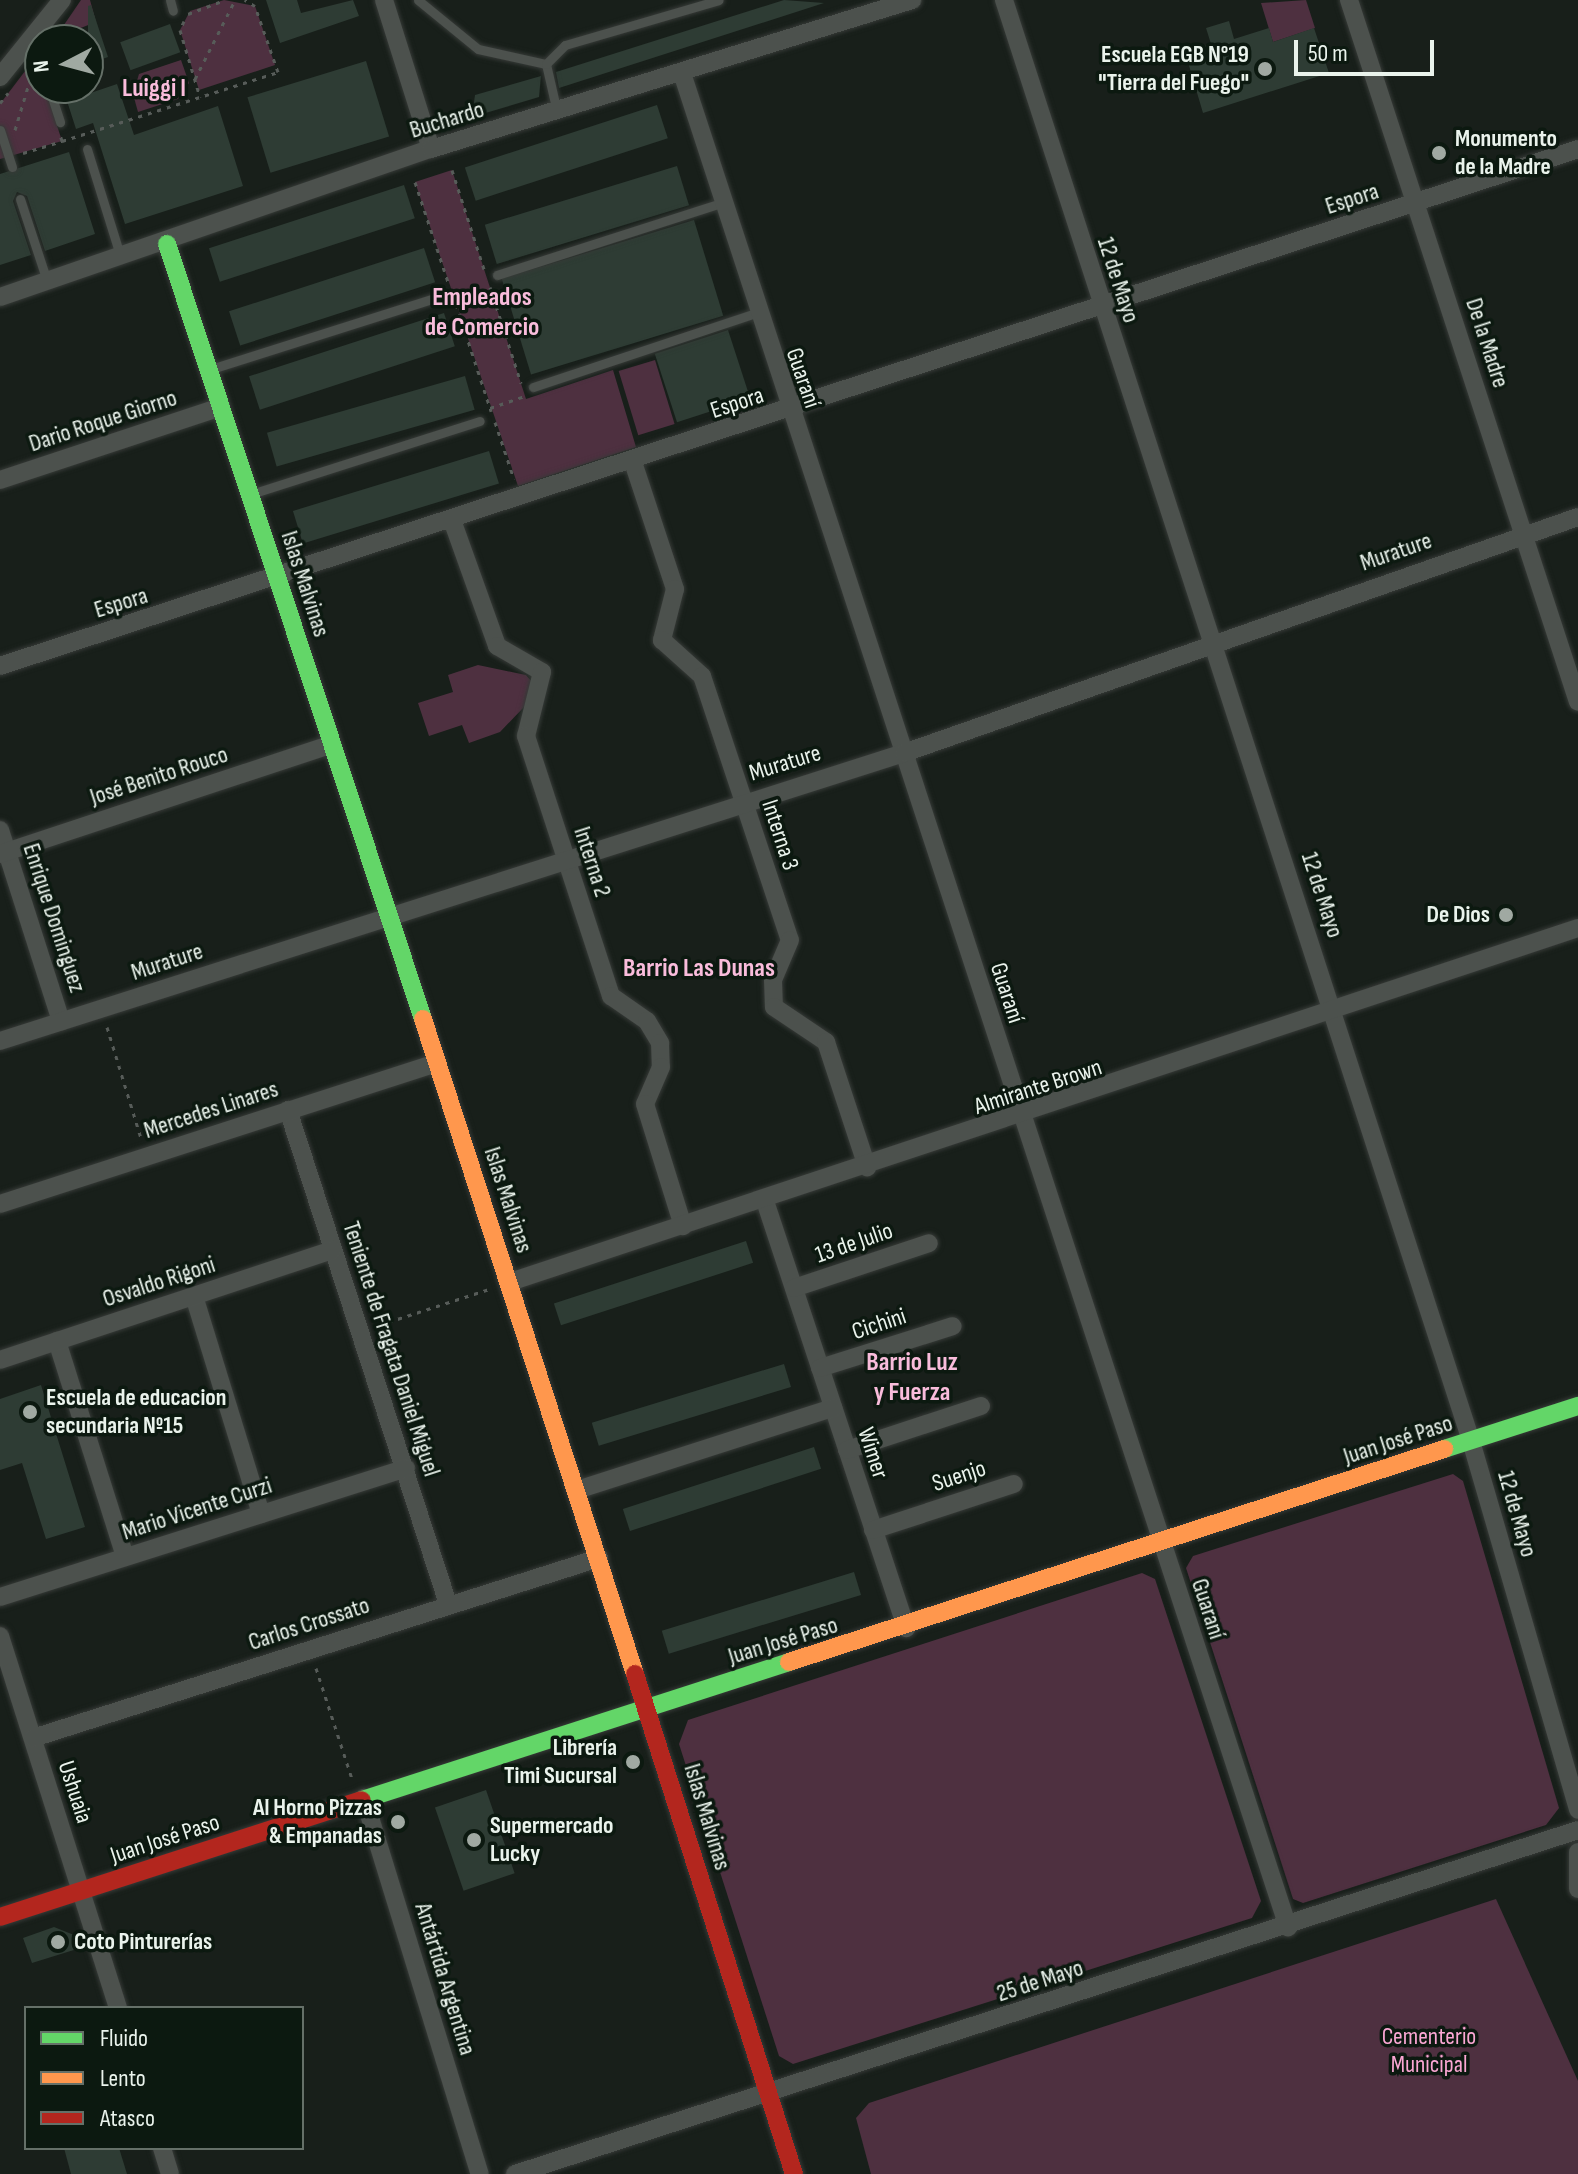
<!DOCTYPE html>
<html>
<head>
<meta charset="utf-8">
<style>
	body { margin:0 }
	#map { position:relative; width:1578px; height:2174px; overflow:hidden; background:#181f1a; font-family:"Sofia Sans Condensed",sans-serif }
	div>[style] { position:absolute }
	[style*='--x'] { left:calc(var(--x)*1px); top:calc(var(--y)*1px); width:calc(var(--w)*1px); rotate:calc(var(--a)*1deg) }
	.green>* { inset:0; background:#4e3040; transform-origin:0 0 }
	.building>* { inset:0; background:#2e3c34; transform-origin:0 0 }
	.path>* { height:3px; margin-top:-1.5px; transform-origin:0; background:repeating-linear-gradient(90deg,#575c59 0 4px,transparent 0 10px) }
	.roads { filter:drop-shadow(0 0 2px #363a37) drop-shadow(0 0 2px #363a37) }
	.lane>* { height:9px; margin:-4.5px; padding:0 4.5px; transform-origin:4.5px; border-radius:4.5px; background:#4c514d }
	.street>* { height:18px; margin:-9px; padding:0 9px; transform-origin:9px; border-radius:9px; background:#4c514d }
	.fast>* { height:18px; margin:-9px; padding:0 9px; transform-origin:9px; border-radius:9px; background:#63d668 }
	.slow>* { height:18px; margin:-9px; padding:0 9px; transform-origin:9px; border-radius:9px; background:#ff974d }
	.jam>* { height:18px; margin:-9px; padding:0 9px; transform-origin:9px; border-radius:9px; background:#b3261e }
	.dots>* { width:22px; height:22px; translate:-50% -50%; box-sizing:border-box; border:4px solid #0c1910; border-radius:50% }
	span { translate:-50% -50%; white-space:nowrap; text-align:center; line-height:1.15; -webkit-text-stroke:7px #0c1910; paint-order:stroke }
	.poi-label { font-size:24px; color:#eaf3ec; font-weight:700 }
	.right { translate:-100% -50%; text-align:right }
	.left { translate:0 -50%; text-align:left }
	.street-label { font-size:24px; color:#eaf3ec }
	.park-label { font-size:24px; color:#fba7d4 }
	.neighbourhood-label { font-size:26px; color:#f9bcdb; font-weight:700 }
	.legend { position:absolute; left:24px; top:2006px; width:280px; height:144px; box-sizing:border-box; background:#0c1910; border:2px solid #657068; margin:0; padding:10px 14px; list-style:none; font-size:24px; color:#eaf3ec }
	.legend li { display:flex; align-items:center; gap:16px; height:40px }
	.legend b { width:40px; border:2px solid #657068 }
	.north { position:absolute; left:24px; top:24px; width:80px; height:80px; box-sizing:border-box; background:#0c1910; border:2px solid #657068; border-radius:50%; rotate:264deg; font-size:22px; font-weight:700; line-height:32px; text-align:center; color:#eaf3ec }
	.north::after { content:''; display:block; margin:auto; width:28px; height:36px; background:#a0a9a2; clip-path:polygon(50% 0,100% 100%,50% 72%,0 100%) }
	.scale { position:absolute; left:1294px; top:40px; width:140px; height:36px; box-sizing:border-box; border:4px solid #eaf3ec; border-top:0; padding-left:10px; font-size:24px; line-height:28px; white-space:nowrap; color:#eaf3ec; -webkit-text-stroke:6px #0c1910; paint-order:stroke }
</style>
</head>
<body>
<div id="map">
	<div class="green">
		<i style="clip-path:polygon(81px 0,90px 0,96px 22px,55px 38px)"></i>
		<i style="clip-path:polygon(224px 0,255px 6px,275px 65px,199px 90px,180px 30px,190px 11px)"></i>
		<i style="clip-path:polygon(1306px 0,1315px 28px,1273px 42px,1261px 3px)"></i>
		<i style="clip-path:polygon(35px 58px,62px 141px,0 159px,0 104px)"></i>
		<i style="clip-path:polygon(181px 60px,189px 83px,178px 99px,138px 112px,133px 94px,139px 74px)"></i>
		<i style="clip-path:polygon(452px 170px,526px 399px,613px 370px,636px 447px,518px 486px,415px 182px)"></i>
		<i style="left:655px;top:360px;width:67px;height:38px;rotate:73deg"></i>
		<i style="clip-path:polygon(478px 665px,526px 675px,532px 682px,524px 707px,500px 732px,469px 743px,462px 725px,429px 736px,418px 703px,453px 692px,448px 675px)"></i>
		<i style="clip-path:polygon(1453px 1474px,1463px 1481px,1559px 1808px,1546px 1825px,1303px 1903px,1293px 1899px,1186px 1568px,1193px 1556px)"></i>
		<i style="clip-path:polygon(1142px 1573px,1155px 1579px,1261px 1901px,1252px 1918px,793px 2064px,779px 2056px,679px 1744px,688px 1720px)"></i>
		<i style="clip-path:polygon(1496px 1899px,1578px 2081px,1578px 2174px,871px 2174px,856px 2118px,869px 2103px)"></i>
	</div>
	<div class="building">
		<i style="clip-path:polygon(266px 0,297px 0,301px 13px,353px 0,359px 16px,280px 43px)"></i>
		<i style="clip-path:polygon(784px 0,824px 3px,559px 88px,556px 72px)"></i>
		<i style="clip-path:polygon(91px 5px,108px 57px,88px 64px,88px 6px)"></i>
		<i style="clip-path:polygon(1229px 21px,1234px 39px,1269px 28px,1273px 42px,1314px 28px,1329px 73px,1203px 113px,1185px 52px,1211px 44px,1206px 28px)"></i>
		<i style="left:170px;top:24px;width:30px;height:53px;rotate:70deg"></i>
		<i style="left:366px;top:61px;width:79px;height:124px;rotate:73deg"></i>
		<i style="clip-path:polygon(541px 76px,539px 97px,472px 117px,475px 95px)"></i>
		<i style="clip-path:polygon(117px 84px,134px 135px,218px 106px,243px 186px,125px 224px,93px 123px,76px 129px,67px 101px)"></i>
		<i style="left:657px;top:105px;width:35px;height:202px;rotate:72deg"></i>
		<i style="clip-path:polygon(69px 152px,95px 234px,45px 251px,27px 196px,17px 192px,13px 201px,31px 255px,0 265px,0 174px)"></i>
		<i style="left:677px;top:166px;width:41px;height:201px;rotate:73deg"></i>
		<i style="left:404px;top:185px;width:35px;height:205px;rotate:72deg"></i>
		<i style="left:694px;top:220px;width:100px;height:201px;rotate:73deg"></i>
		<i style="left:424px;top:248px;width:36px;height:205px;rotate:72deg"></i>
		<i style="left:444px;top:313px;width:35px;height:205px;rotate:72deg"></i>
		<i style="left:728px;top:330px;width:72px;height:77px;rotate:72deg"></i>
		<i style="left:465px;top:376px;width:35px;height:206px;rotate:74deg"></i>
		<i style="left:489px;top:451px;width:34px;height:205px;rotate:73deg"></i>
		<i style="left:746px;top:1241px;width:23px;height:202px;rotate:72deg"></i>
		<i style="left:784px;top:1364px;width:24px;height:201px;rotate:73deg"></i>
		<i style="clip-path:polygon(41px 1385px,85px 1527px,46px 1539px,22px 1463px,0 1470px,0 1399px)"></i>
		<i style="left:814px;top:1447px;width:23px;height:201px;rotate:72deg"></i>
		<i style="left:854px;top:1572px;width:24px;height:201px;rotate:73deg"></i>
		<i style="left:486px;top:1790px;width:88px;height:54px;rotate:71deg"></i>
		<i style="clip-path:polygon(54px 1927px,74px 1935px,77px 1949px,32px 1963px,23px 1938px)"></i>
		<i style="clip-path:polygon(64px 2148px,119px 2148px,127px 2174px,71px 2174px)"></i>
	</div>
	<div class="path">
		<i style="--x:188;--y:14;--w:39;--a:-21"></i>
		<i style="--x:184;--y:21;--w:10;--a:114"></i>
		<i style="--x:180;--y:30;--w:70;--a:73.4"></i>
		<i style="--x:195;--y:79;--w:89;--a:-63.1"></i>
		<i style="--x:0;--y:103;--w:13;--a:-51"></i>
		<i style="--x:15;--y:130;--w:63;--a:-73.3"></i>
		<i style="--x:62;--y:141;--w:227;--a:-17.7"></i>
		<i style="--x:278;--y:72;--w:70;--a:-109.2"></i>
		<i style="--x:255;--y:6;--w:12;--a:-149"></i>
		<i style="--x:23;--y:153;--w:41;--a:-17.1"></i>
		<i style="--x:62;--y:141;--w:7;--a:-106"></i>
		<i style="--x:452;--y:170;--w:104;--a:72.1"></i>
		<i style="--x:415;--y:182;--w:105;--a:71.7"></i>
		<i style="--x:490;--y:287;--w:101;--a:72.1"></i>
		<i style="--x:456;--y:304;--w:113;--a:71.9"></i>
		<i style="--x:490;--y:408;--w:37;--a:-19"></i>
		<i style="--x:495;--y:422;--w:60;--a:71.6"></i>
		<i style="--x:107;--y:1027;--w:116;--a:73"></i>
		<i style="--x:379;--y:1325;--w:116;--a:-18.1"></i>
		<i style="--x:316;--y:1668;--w:117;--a:72"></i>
	</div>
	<div class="roads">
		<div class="lane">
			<i style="--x:170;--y:0;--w:11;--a:75"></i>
			<i style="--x:418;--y:0;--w:77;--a:39.2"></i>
			<i style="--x:478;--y:49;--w:70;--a:12.4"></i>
			<i style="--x:33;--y:36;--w:24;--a:73"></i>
			<i style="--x:49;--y:88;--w:36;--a:72"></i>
			<i style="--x:557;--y:112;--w:49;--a:-102.9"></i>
			<i style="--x:546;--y:64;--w:27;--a:-45"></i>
			<i style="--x:565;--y:45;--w:160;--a:-16.3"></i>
			<i style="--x:0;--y:130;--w:39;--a:72"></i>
			<i style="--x:87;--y:149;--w:114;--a:72.7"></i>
			<i style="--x:20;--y:199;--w:86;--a:71.8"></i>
			<i style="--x:497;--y:275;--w:235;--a:-17.8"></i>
			<i style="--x:211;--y:369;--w:244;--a:-17.6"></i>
			<i style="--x:533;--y:387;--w:235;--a:-18.4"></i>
			<i style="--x:251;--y:494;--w:240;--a:-17.7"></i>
		</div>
		<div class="street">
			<i style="--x:384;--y:0;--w:156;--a:72.5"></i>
			<i style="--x:1004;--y:0;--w:1515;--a:72.04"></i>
			<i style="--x:1471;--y:1441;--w:384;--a:73.8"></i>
			<i style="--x:1349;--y:0;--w:738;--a:71.93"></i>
			<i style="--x:682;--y:73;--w:1951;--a:71.9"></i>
			<i style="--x:0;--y:77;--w:99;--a:-51.2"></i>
			<i style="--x:0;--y:297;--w:456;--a:-19"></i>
			<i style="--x:431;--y:149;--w:504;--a:-17.21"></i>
			<i style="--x:633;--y:462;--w:134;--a:71.7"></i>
			<i style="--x:675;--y:589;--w:53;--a:104.3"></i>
			<i style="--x:662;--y:640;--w:54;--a:42"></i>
			<i style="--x:702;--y:676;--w:278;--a:71.6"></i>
			<i style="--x:790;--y:940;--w:43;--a:113"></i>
			<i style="--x:773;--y:980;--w:27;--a:88"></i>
			<i style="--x:774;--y:1007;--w:63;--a:33.9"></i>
			<i style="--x:826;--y:1042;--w:132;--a:71.8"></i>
			<i style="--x:0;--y:480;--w:233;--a:-18.3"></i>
			<i style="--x:452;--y:520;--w:134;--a:70.3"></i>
			<i style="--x:497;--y:646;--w:52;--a:30"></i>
			<i style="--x:542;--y:672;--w:66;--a:104"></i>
			<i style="--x:526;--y:736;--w:274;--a:71.9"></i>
			<i style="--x:611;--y:996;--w:44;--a:34.8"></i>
			<i style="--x:647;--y:1021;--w:26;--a:59"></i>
			<i style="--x:660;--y:1043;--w:24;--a:88"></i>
			<i style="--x:661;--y:1067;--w:40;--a:113.4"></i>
			<i style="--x:645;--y:1104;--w:128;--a:72.7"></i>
			<i style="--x:0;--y:666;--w:1661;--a:-18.14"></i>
			<i style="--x:0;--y:830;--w:201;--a:72.3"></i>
			<i style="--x:0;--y:854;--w:350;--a:-18.3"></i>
			<i style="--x:0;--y:1041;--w:949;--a:-17.67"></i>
			<i style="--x:904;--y:753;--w:714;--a:-19.3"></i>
			<i style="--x:288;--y:1110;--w:519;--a:72.05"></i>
			<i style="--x:765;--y:1201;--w:450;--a:71.7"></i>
			<i style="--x:0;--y:1204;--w:459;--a:-17.9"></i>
			<i style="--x:510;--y:1282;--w:1125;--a:-18.34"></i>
			<i style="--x:794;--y:1288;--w:142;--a:-18.4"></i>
			<i style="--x:194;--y:1296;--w:228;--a:72.9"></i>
			<i style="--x:57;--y:1341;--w:226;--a:72.5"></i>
			<i style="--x:0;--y:1360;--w:350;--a:-18.3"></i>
			<i style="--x:820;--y:1368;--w:139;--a:-17.5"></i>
			<i style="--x:847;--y:1450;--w:141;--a:-18.2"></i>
			<i style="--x:577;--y:1490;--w:269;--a:-17.8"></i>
			<i style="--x:873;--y:1530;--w:148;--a:-18.1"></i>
			<i style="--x:0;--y:1597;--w:426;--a:-17.6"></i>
			<i style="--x:0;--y:1636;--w:390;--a:72.4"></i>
			<i style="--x:33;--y:1738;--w:594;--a:-17.64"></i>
			<i style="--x:364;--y:1798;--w:393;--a:72.9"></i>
			<i style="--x:1578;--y:1852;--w:37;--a:90"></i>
			<i style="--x:162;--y:2148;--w:27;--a:73"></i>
			<i style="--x:515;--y:2174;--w:1117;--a:-17.93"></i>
		</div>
		<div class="fast">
			<i style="--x:167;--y:244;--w:816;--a:71.72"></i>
			<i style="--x:1444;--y:1449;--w:141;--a:-17.8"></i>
			<i style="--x:362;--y:1800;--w:449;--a:-17.9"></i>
		</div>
		<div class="slow">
			<i style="--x:423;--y:1019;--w:688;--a:72.07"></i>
			<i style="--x:789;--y:1662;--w:689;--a:-18.01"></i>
		</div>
		<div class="jam">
			<i style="--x:635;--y:1674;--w:525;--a:72.36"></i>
			<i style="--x:0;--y:1917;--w:380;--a:-17.9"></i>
		</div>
	</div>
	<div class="dots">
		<i style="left:1265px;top:69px;background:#a0a9a2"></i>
		<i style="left:1439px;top:153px;background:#a0a9a2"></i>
		<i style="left:1506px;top:915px;background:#a0a9a2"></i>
		<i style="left:30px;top:1412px;background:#a0a9a2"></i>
		<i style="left:633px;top:1762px;background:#a0a9a2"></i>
		<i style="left:398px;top:1822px;background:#a0a9a2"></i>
		<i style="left:474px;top:1840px;background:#a0a9a2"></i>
		<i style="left:58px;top:1942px;background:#a0a9a2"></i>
	</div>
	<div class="poi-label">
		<span class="right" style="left:1249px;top:69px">Escuela EGB N°19<br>"Tierra del Fuego"</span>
		<span class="left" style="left:1455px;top:153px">Monumento<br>de la Madre</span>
		<span class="right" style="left:1490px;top:915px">De Dios</span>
		<span class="left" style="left:46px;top:1412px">Escuela de educacion<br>secundaria Nº15</span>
		<span class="right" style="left:617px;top:1762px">Librería<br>Timi Sucursal</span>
		<span class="right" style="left:382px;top:1822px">Al Horno Pizzas<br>&amp; Empanadas</span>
		<span class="left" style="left:490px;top:1840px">Supermercado<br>Lucky</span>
		<span class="left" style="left:74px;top:1942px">Coto Pinturerías</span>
	</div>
	<div class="street-label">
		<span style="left:447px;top:120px;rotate:-17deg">Buchardo</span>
		<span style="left:1352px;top:199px;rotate:-18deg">Espora</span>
		<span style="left:1118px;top:280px;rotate:72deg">12 de Mayo</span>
		<span style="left:1487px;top:343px;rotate:72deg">De la Madre</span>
		<span style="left:803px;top:378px;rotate:71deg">Guaraní</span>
		<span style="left:737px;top:403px;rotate:-18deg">Espora</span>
		<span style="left:103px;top:421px;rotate:-18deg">Dario Roque Giorno</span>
		<span style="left:1396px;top:552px;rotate:-19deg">Murature</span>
		<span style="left:305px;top:584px;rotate:72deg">Islas Malvinas</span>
		<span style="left:121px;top:603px;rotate:-17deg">Espora</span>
		<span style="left:785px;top:763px;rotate:-17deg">Murature</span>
		<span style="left:159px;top:776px;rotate:-18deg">José Benito Rouco</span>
		<span style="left:780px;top:835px;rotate:72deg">Interna 3</span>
		<span style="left:592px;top:862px;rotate:72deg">Interna 2</span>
		<span style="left:1322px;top:895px;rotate:72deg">12 de Mayo</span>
		<span style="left:54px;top:918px;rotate:72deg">Enrique Dominguez</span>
		<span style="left:167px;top:962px;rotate:-18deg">Murature</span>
		<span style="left:1007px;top:993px;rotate:72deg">Guaraní</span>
		<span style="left:1038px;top:1087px;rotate:-18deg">Almirante Brown</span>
		<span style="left:211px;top:1110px;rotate:-18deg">Mercedes Linares</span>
		<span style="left:508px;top:1200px;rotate:72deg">Islas Malvinas</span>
		<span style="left:854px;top:1243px;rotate:-19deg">13 de Julio</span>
		<span style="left:159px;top:1282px;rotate:-18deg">Osvaldo Rigoni</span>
		<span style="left:879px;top:1324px;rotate:-18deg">Cichini</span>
		<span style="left:391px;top:1349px;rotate:72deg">Teniente de Fragata Daniel Miguel</span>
		<span style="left:1398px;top:1440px;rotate:-18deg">Juan José Paso</span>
		<span style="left:873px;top:1453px;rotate:72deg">Wimer</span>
		<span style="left:959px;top:1476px;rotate:-18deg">Suenjo</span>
		<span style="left:197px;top:1509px;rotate:-18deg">Mario Vicente Curzi</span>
		<span style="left:1517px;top:1514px;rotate:74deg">12 de Mayo</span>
		<span style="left:1208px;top:1609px;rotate:72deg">Guaraní</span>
		<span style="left:309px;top:1624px;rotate:-18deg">Carlos Crossato</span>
		<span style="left:783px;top:1641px;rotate:-17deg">Juan José Paso</span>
		<span style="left:75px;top:1792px;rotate:72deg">Ushuaia</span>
		<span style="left:707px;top:1817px;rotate:73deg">Islas Malvinas</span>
		<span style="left:165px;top:1839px;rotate:-18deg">Juan José Paso</span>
		<span style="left:445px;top:1979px;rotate:73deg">Antártida Argentina</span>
		<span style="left:1040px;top:1981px;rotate:-18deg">25 de Mayo</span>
	</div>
	<div class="park-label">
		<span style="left:1429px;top:2051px">Cementerio<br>Municipal</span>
	</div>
	<div class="neighbourhood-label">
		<span style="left:154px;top:89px">Luiggi I</span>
		<span style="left:482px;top:313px">Empleados<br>de Comercio</span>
		<span style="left:699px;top:969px">Barrio Las Dunas</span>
		<span style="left:912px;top:1378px">Barrio Luz<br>y Fuerza</span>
	</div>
	<ul class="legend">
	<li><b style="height:10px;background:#63d668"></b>Fluido</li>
	<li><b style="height:10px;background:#ff974d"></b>Lento</li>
	<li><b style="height:10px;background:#b3261e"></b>Atasco</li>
	</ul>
	<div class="north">N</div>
	<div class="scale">50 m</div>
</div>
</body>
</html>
